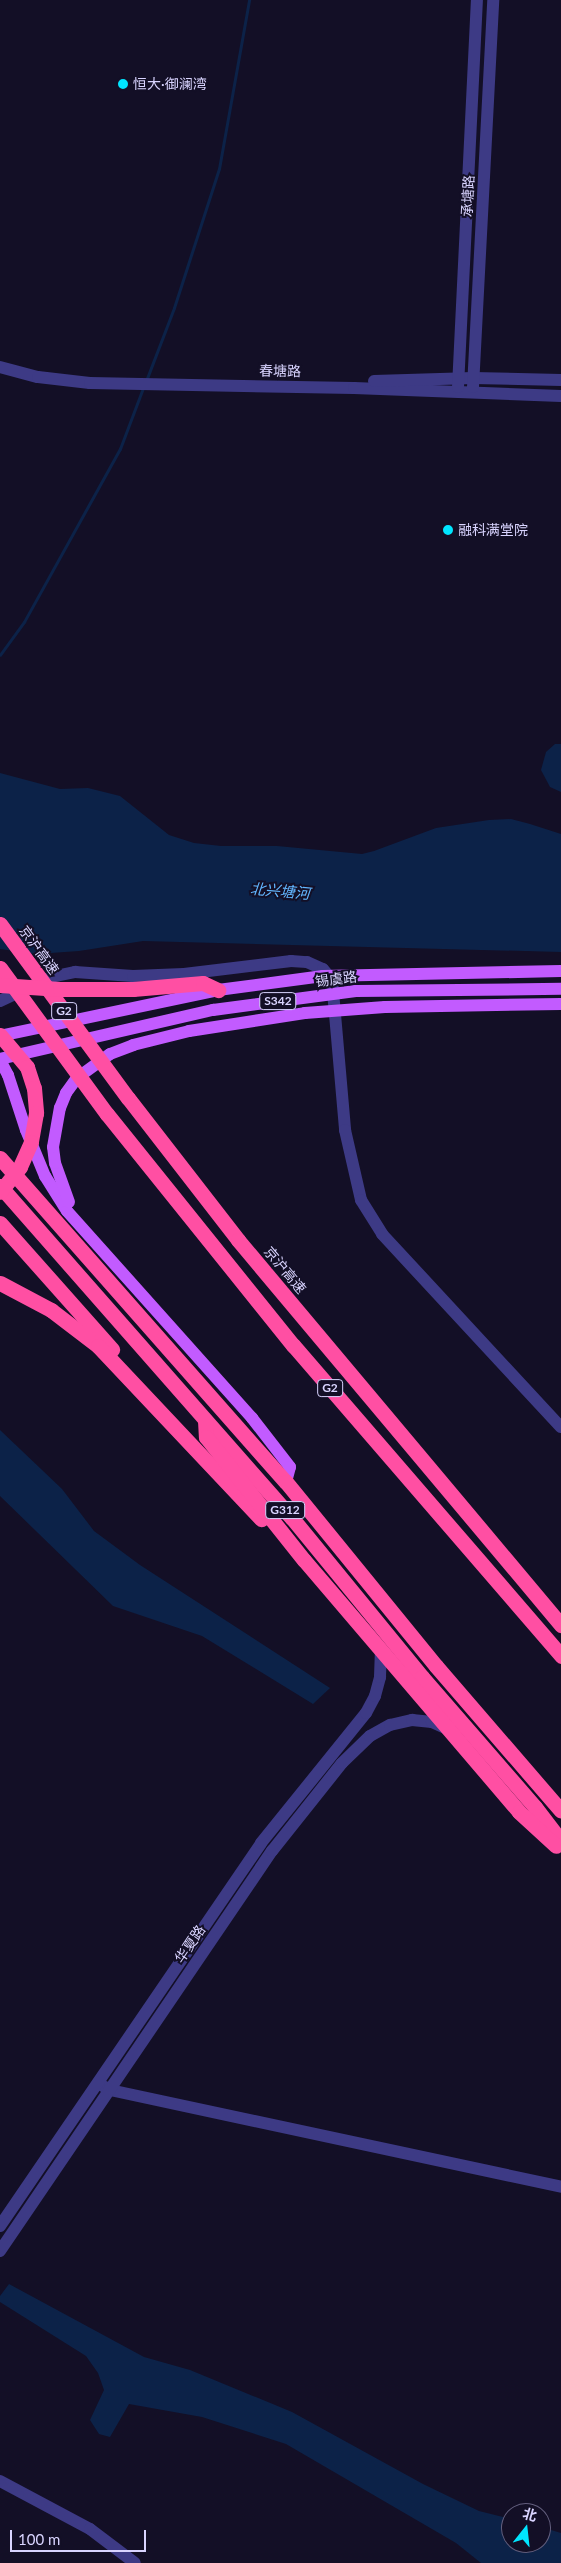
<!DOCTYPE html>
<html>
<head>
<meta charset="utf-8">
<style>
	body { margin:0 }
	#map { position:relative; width:561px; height:2563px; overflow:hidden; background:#130f26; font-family:Lato,"Noto Sans SC",sans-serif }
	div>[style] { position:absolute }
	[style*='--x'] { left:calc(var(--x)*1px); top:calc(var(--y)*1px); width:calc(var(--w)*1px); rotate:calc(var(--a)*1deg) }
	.water>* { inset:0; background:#0c2248 }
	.stream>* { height:2.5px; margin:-1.25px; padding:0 1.25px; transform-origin:1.25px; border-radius:1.25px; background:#0c2248 }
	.minor>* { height:12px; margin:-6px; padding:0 6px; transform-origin:6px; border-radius:6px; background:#3d3a85 }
	.major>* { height:12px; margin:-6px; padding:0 6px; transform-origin:6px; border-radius:6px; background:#c25bff }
	.highway>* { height:15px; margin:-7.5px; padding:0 7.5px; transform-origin:7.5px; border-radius:7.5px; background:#ff4fa3 }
	.major-bridge>* { height:12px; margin:-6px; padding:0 6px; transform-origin:6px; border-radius:6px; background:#c25bff }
	.highway-bridge>* { height:15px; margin:-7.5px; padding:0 7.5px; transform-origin:7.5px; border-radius:7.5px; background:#ff4fa3 }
	.dots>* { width:14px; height:14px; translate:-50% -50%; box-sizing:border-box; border:2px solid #130f26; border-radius:50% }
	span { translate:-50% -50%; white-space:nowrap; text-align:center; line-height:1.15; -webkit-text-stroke:4px #130f26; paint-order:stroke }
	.shield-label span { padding:1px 4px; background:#130f26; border:1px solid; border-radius:4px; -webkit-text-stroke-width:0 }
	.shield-label { font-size:12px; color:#d9d4ff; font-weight:700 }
	.poi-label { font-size:14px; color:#d9d4ff }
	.left { translate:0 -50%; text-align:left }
	.street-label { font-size:14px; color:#d9d4ff }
	.water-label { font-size:15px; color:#62b6ff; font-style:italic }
	.north { position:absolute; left:501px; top:2503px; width:50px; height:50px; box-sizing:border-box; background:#130f26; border:1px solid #625e7d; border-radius:50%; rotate:16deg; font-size:14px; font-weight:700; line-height:20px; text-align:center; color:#d9d4ff }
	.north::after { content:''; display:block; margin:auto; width:18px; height:22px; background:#00e5ff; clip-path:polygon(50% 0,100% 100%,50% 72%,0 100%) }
	.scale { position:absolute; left:10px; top:2530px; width:136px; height:22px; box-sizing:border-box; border:2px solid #d9d4ff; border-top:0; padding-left:6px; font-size:15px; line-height:18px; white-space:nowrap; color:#d9d4ff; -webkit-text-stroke:4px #130f26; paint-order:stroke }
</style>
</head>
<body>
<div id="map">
	<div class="water">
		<i style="clip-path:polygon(555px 744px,561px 744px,561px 792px,550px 787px,541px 770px,546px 752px)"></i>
		<i style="clip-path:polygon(0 773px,60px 789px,88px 788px,120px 796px,169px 835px,194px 843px,221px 846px,277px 846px,362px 854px,374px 851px,436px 828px,489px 820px,511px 819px,530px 824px,561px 834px,561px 952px,143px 941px,79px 951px,36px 954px,0 949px)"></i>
		<i style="clip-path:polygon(0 1430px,62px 1489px,94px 1531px,140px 1565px,330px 1688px,313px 1704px,202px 1636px,113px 1606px,0 1496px)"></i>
		<i style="clip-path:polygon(9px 2284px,144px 2357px,190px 2370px,292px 2412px,423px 2484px,479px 2511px,511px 2519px,511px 2543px,541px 2543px,541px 2527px,561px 2533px,561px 2563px,481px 2563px,456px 2543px,286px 2444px,202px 2417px,129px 2404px,110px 2437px,99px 2434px,90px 2420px,104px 2390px,98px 2373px,86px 2356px,0 2302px,0 2296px)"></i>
	</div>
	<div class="stream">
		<i style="--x:146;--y:381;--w:78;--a:-69"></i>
		<i style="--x:174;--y:308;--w:146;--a:-72.1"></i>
		<i style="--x:219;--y:169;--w:172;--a:-79.9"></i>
		<i style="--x:0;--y:655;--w:41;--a:-54"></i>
		<i style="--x:24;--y:622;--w:198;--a:-61"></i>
		<i style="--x:120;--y:449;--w:65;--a:-69.3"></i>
	</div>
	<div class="minor">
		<i style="--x:0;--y:367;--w:39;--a:15"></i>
		<i style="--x:38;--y:377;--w:52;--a:6.6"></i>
		<i style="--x:90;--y:383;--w:264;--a:1.1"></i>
		<i style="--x:354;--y:388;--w:207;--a:2.2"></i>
		<i style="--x:374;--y:381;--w:99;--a:-1.7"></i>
		<i style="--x:473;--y:378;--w:88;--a:1.3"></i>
		<i style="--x:458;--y:387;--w:387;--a:-87.2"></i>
		<i style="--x:473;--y:387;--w:388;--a:-87"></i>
		<i style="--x:0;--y:1001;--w:56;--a:-25.2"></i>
		<i style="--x:51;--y:977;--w:25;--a:-12"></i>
		<i style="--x:75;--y:972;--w:58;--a:3.9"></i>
		<i style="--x:133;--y:976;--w:51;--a:-2.2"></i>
		<i style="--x:184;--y:974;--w:108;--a:-6.9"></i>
		<i style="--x:291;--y:961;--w:16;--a:4"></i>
		<i style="--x:307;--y:962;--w:17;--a:24"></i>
		<i style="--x:323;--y:969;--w:14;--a:51"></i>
		<i style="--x:332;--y:980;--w:151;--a:85"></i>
		<i style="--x:345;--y:1130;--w:72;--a:77.1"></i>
		<i style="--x:361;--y:1200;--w:40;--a:58"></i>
		<i style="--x:382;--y:1234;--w:263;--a:47.2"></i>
		<i style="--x:103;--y:2086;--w:8;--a:30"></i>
		<i style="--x:110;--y:2090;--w:461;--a:12.1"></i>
		<i style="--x:0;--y:2226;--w:463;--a:-55.7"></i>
		<i style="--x:261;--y:1843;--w:167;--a:-51.1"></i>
		<i style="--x:366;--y:1713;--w:19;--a:-62"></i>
		<i style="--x:375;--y:1696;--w:20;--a:-75"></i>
		<i style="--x:380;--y:1677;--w:27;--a:-88"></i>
		<i style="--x:0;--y:2251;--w:484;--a:-55.8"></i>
		<i style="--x:272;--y:1851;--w:112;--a:-51.5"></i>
		<i style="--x:342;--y:1763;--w:39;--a:-44"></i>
		<i style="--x:370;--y:1736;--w:23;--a:-29"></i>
		<i style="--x:390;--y:1725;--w:23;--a:-13"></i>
		<i style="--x:412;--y:1720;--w:20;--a:6"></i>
		<i style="--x:432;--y:1722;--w:17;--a:24"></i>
		<i style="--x:0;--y:2481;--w:102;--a:28.1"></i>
		<i style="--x:90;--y:2529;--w:56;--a:37.1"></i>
	</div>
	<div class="major">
		<i style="--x:0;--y:1060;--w:17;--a:62"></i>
		<i style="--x:8;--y:1075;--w:58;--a:71.9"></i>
		<i style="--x:26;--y:1130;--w:50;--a:67.6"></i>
		<i style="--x:45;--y:1176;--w:41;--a:57.8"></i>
		<i style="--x:67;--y:1211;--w:278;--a:48.2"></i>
		<i style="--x:252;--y:1418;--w:62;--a:52.2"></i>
		<i style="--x:290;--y:1467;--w:16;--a:105"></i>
		<i style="--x:69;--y:1202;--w:41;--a:-109.7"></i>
		<i style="--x:55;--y:1163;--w:16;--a:-97"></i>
		<i style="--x:53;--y:1147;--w:40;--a:-80"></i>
		<i style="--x:60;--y:1108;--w:16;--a:-68"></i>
		<i style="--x:66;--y:1093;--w:19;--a:-54"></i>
		<i style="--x:77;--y:1078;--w:41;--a:-36"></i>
		<i style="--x:110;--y:1054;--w:25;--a:-21"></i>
		<i style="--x:133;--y:1045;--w:58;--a:-14"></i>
	</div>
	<div class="highway">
		<i style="--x:128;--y:1098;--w:180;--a:52.2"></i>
		<i style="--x:238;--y:1240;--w:503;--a:50"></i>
		<i style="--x:107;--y:1114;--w:297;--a:51.2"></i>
		<i style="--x:293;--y:1345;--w:411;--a:49.2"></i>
		<i style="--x:0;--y:1158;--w:432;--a:48.6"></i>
		<i style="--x:286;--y:1482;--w:237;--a:50.8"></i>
		<i style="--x:436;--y:1666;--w:191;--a:49.2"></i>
		<i style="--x:0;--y:1186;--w:442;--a:48.7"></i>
		<i style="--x:292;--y:1518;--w:205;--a:50.7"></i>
		<i style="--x:422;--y:1677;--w:172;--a:49"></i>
		<i style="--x:535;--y:1807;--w:43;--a:52.6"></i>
		<i style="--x:0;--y:1223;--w:169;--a:48.4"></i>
		<i style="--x:0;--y:1283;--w:58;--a:27.9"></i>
		<i style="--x:51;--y:1310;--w:59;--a:37.5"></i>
		<i style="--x:98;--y:1346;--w:238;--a:46.7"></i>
		<i style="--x:205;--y:1420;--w:17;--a:87"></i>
		<i style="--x:206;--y:1437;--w:157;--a:51.5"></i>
		<i style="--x:304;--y:1560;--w:331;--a:49.5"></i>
		<i style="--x:519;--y:1812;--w:50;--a:42.6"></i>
	</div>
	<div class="major-bridge">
		<i style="--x:189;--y:1031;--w:117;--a:-8.8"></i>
		<i style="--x:305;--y:1013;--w:80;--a:-4.3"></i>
		<i style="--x:385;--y:1007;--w:176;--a:-1"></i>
		<i style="--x:0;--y:1036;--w:223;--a:-11.9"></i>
		<i style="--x:218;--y:990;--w:106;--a:-7.6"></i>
		<i style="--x:323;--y:976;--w:238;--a:-1.2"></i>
		<i style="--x:0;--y:1059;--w:219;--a:-13"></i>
		<i style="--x:213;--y:1010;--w:144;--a:-7.6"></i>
		<i style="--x:356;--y:991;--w:205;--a:-0.6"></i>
	</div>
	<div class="highway-bridge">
		<i style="--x:0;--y:924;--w:216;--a:53.7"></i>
		<i style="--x:0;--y:968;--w:181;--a:53.8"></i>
		<i style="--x:0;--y:985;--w:60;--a:3.8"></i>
		<i style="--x:60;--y:989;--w:73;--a:0"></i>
		<i style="--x:133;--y:989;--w:70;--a:-4.9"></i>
		<i style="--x:203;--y:983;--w:17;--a:25"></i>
		<i style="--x:0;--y:1035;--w:42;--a:49.8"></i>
		<i style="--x:27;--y:1067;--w:22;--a:72"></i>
		<i style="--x:34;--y:1088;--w:25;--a:85"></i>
		<i style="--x:36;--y:1113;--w:29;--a:100"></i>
		<i style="--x:31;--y:1142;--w:27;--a:114"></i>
		<i style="--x:20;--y:1167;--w:32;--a:129"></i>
	</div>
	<div class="dots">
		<i style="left:123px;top:84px;background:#00e5ff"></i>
		<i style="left:448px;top:530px;background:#00e5ff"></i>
	</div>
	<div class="shield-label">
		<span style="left:278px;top:1001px">S342</span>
		<span style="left:64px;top:1011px">G2</span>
		<span style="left:330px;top:1388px">G2</span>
		<span style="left:285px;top:1510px">G312</span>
	</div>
	<div class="poi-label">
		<span class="left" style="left:133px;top:84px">恒大·御澜湾</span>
		<span class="left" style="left:458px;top:530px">融科满堂院</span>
	</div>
	<div class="street-label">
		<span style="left:468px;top:196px;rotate:-87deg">承塘路</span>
		<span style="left:280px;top:371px;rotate:1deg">春塘路</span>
		<span style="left:39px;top:950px;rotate:54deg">京沪高速</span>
		<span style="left:336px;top:979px;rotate:-7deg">锡虞路</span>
		<span style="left:285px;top:1270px;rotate:50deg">京沪高速</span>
		<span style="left:190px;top:1944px;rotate:-56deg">华夏路</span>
	</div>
	<div class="water-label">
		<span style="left:280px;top:891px;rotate:5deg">北兴塘河</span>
	</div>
	<div class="north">北</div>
	<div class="scale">100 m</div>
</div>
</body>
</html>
